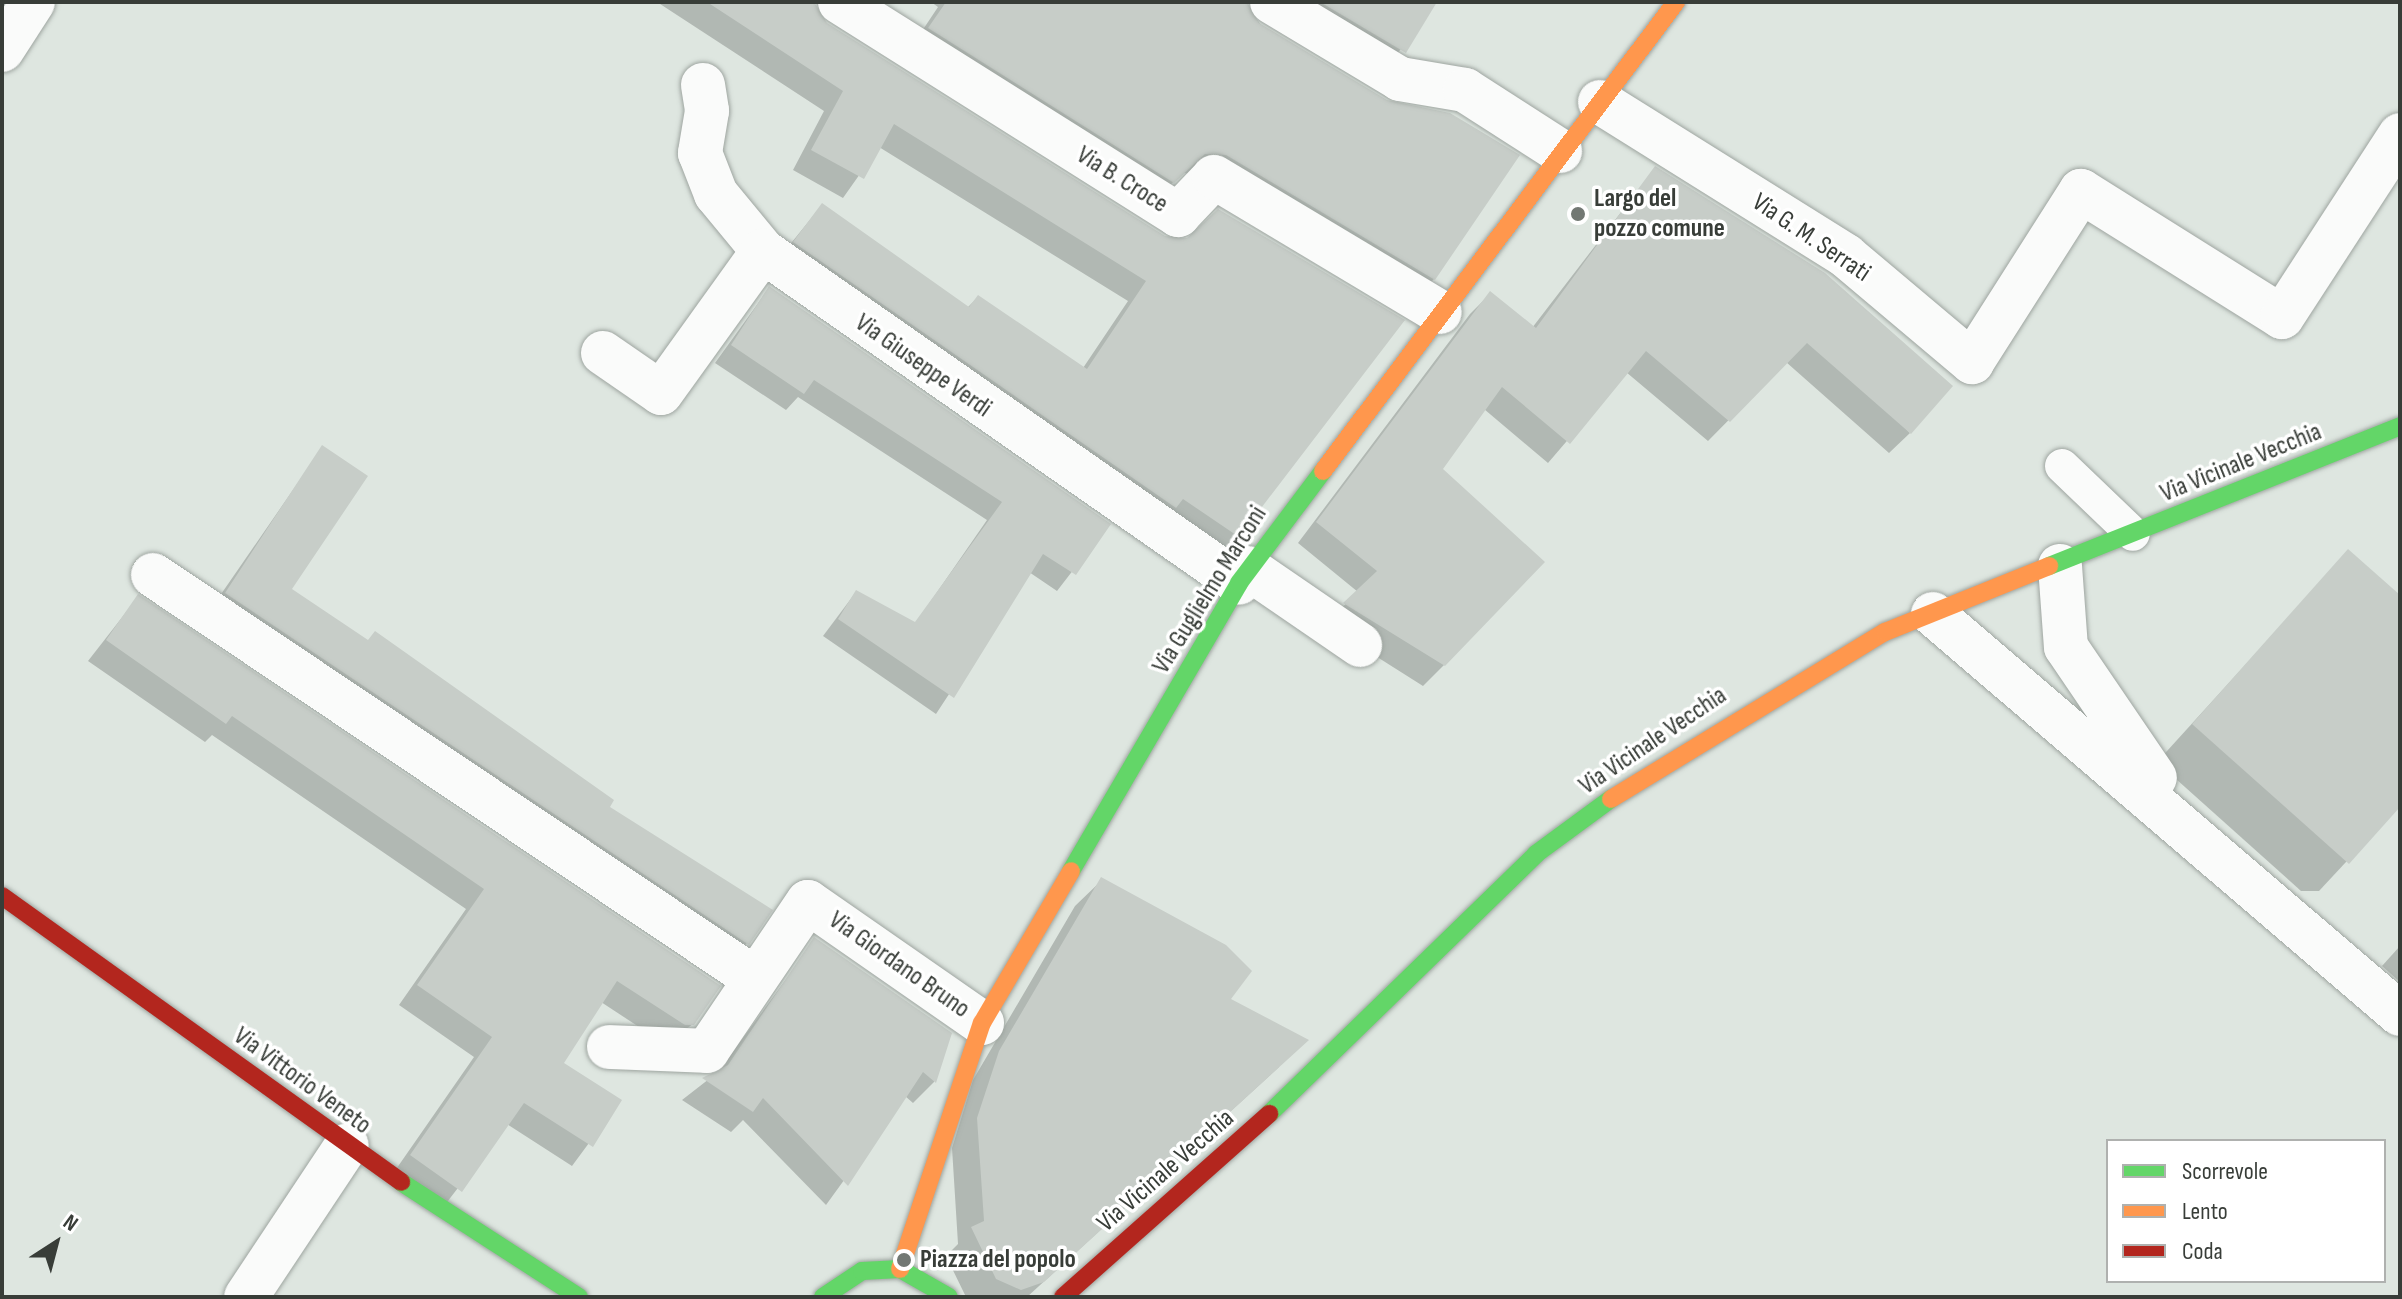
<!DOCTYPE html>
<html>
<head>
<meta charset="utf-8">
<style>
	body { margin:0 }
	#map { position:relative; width:2402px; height:1299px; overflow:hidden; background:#dee6e0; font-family:"Sofia Sans Condensed",sans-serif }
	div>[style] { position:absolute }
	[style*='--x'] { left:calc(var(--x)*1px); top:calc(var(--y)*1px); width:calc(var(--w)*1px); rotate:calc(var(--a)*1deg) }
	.shadow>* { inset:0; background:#0003 }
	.building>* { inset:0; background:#c7cdc8 }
	.roads { filter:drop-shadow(0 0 2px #9ea5a0) drop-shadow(0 0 2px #9ea5a0) }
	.lane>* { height:34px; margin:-17px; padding:0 17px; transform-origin:17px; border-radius:17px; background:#fafbfa }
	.street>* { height:44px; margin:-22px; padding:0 22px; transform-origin:22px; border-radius:22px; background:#fafbfa }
	.fast>* { height:18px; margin:-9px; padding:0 9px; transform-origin:9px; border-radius:9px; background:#63d668 }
	.slow>* { height:18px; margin:-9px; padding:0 9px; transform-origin:9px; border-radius:9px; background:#ff974d }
	.jam>* { height:18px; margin:-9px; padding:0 9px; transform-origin:9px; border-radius:9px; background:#b3261e }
	.dots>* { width:22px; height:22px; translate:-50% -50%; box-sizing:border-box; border:4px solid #fff; border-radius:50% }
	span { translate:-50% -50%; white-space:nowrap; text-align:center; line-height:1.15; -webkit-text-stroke:7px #fff; paint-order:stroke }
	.street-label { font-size:26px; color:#383d38 }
	.poi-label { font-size:26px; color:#383d38; font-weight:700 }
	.left { translate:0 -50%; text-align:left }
	.frame { position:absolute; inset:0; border:4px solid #383d38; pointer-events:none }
	.legend { position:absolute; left:2106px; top:1139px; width:280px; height:144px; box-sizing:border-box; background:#fff; border:2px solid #afb1af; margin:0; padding:10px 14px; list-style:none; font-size:24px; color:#383d38 }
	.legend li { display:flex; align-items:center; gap:16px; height:40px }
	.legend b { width:40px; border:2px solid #afb1af }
	.north { position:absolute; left:16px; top:1203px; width:80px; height:80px; -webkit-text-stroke:6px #fff; paint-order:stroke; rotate:36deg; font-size:22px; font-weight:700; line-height:32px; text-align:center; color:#383d38 }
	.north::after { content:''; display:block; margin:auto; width:28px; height:36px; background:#383d38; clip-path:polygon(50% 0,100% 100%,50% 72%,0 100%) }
</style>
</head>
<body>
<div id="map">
	<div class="shadow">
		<i style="clip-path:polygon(657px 2px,811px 2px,825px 25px,1164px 238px,1238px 536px,1218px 556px,775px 263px,822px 205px,967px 308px,978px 297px,1083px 368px,1128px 301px,879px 147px,843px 198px,793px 170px,824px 111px)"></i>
		<i style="clip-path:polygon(931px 2px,1245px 2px,1434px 279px,1414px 299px,1206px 175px,1183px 173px,1152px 202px,910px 49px,938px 7px)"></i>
		<i style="clip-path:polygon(1268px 2px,1435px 2px,1384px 72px)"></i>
		<i style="clip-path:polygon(1655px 168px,1910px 433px,1889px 453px,1786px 362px,1708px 441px,1626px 372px,1548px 463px,1484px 409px,1441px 469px,1444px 665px,1423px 686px,1325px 624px,1358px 592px,1298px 543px,1470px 314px,1490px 294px,1532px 328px)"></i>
		<i style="clip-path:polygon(769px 288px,1108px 525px,1057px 591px,1029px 572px,936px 714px,823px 636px,856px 592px,915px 624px,987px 520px,798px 397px,786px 410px,715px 363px)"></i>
		<i style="clip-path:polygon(322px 448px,289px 590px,607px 808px,747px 943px,729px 962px,208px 613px)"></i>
		<i style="clip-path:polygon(2348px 552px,2400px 598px,2400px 804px,2319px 891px,2301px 891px,2157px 762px)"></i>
		<i style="clip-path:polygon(138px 597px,693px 1024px,665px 1044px,601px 1002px,561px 1064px,620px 1101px,572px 1166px,507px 1124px,441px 1210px,392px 1175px,474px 1057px,399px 1005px,466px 909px,212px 735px,205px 742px,88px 661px)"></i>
		<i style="clip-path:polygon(1102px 880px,1228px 999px,1279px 1067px,1027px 1297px,966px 1297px,946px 1256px,958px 1244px,952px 1148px,973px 1080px,1075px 906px)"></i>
		<i style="clip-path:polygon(815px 940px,950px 1034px,934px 1082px,913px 1103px,905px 1096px,826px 1205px,743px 1120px,731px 1132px,682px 1100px,718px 1072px)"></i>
		<i style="clip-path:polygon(2400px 946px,2400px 982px,2382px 966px)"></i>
	</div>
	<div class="building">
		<i style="clip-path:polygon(707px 2px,814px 2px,827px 23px,1165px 236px,1187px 238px,1218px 209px,1405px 320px,1239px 537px,1183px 499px,1176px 508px,793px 242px,822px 203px,969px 307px,978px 295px,1087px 369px,1146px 281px,894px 124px,864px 179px,811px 150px,843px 91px)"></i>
		<i style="clip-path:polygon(946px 2px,1247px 2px,1259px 23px,1387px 100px,1450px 113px,1520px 155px,1435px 280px,1226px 155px,1205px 154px,1174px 183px,928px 28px)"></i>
		<i style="clip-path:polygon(1320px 2px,1437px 2px,1406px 53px)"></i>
		<i style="clip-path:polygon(1655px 166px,1825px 273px,1953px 386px,1911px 434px,1807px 343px,1730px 422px,1646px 351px,1570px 444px,1502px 387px,1443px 469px,1545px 562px,1445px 666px,1343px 603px,1377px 571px,1316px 522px,1490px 291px,1536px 328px)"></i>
		<i style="clip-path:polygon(769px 286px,1111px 524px,1076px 575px,1043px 554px,954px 698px,838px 619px,856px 590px,915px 622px,1002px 502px,814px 380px,804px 394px,731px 345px)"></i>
		<i style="clip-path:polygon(322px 445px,368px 476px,292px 589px,368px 640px,375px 631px,614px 800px,610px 807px,773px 910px,749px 945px,225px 593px)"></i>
		<i style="clip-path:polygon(2348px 549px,2400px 595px,2400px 807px,2349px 864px,2192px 724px)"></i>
		<i style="clip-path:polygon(138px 594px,721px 986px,694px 1025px,685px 1025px,617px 981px,564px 1063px,622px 1100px,593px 1147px,524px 1103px,462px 1192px,410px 1155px,492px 1037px,417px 985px,484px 889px,232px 716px,226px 724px,106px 640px)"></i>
		<i style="clip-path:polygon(1101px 877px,1226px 945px,1252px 971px,1231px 999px,1309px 1040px,1044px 1282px,1021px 1290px,996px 1279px,971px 1227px,984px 1221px,977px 1118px,999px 1051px)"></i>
		<i style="clip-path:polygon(814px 937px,952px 1033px,936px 1083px,923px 1072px,848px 1186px,763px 1098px,753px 1112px,702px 1078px,728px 1065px)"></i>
	</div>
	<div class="roads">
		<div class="lane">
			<i style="--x:2062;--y:466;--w:98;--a:43.8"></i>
		</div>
		<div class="street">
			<i style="--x:840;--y:2;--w:400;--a:32.2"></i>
			<i style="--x:1178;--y:215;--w:52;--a:-46.5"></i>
			<i style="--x:1214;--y:177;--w:263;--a:30.9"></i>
			<i style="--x:1272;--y:2;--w:149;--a:31"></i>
			<i style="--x:1400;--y:79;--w:66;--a:9.6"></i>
			<i style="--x:1465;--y:90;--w:113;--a:32.7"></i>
			<i style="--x:2;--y:50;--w:57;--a:-57.1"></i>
			<i style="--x:703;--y:85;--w:26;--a:81"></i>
			<i style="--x:707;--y:111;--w:43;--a:99.5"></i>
			<i style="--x:700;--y:153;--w:44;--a:68.7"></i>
			<i style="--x:716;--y:194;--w:74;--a:50.5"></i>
			<i style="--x:763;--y:251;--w:580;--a:34.89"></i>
			<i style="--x:1600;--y:102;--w:290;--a:32"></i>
			<i style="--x:1846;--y:256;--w:165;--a:40.1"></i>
			<i style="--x:1972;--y:362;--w:203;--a:-57.5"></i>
			<i style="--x:2081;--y:191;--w:237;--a:32.1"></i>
			<i style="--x:2282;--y:317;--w:217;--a:-57"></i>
			<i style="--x:603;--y:353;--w:70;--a:34.6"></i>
			<i style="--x:661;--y:393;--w:175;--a:-54.3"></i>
			<i style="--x:2060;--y:566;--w:81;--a:85.8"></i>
			<i style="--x:2066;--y:647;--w:158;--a:55.8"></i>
			<i style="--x:1248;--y:568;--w:136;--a:34.5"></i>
			<i style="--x:153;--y:575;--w:724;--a:33.84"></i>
			<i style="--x:1933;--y:614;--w:615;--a:40.58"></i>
			<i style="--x:609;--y:1047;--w:98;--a:2.3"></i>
			<i style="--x:707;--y:1051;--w:180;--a:-55.9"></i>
			<i style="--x:808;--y:902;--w:212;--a:34.8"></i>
			<i style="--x:246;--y:1297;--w:182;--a:-56.4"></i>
		</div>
		<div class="fast">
			<i style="--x:2049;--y:566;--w:378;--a:-21.7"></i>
			<i style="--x:1071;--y:871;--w:333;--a:-59.7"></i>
			<i style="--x:1239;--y:583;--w:140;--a:-53.1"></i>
			<i style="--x:1269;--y:1114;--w:373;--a:-44.2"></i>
			<i style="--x:1536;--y:854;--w:93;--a:-36.3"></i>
			<i style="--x:401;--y:1182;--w:212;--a:32.9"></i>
			<i style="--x:823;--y:1297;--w:47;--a:-33.7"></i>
			<i style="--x:862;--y:1271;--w:38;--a:-3"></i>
			<i style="--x:900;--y:1269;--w:56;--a:29.7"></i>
		</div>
		<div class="slow">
			<i style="--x:1323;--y:471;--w:587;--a:-53.03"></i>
			<i style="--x:1611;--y:799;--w:321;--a:-31.4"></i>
			<i style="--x:1885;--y:632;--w:177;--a:-21.9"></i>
			<i style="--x:900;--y:1269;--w:259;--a:-71.6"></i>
			<i style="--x:982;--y:1023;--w:176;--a:-59.6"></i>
		</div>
		<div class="jam">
			<i style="--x:2;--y:896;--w:491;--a:35.6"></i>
			<i style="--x:1063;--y:1297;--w:276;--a:-41.6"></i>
		</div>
	</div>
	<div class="dots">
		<i style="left:1578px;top:214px;background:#727873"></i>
		<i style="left:904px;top:1260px;background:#727873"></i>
	</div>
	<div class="street-label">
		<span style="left:1122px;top:180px;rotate:32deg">Via B. Croce</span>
		<span style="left:1811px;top:238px;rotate:34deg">Via G. M. Serrati</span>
		<span style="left:923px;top:366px;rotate:35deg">Via Giuseppe Verdi</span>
		<span style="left:2241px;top:463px;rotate:-22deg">Via Vicinale Vecchia</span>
		<span style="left:1210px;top:590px;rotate:-58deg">Via Guglielmo Marconi</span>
		<span style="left:1653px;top:741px;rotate:-34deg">Via Vicinale Vecchia</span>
		<span style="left:899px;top:965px;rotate:35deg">Via Giordano Bruno</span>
		<span style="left:302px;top:1081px;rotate:36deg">Via Vittorio Veneto</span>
		<span style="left:1166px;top:1171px;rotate:-41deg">Via Vicinale Vecchia</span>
	</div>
	<div class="poi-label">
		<span class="left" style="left:1594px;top:214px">Largo del<br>pozzo comune</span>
		<span class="left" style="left:920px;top:1260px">Piazza del popolo</span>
	</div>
	<div class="frame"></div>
	<ul class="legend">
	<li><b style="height:10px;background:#63d668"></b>Scorrevole</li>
	<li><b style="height:10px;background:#ff974d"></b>Lento</li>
	<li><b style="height:10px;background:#b3261e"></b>Coda</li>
	</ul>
	<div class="north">N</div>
</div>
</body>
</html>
